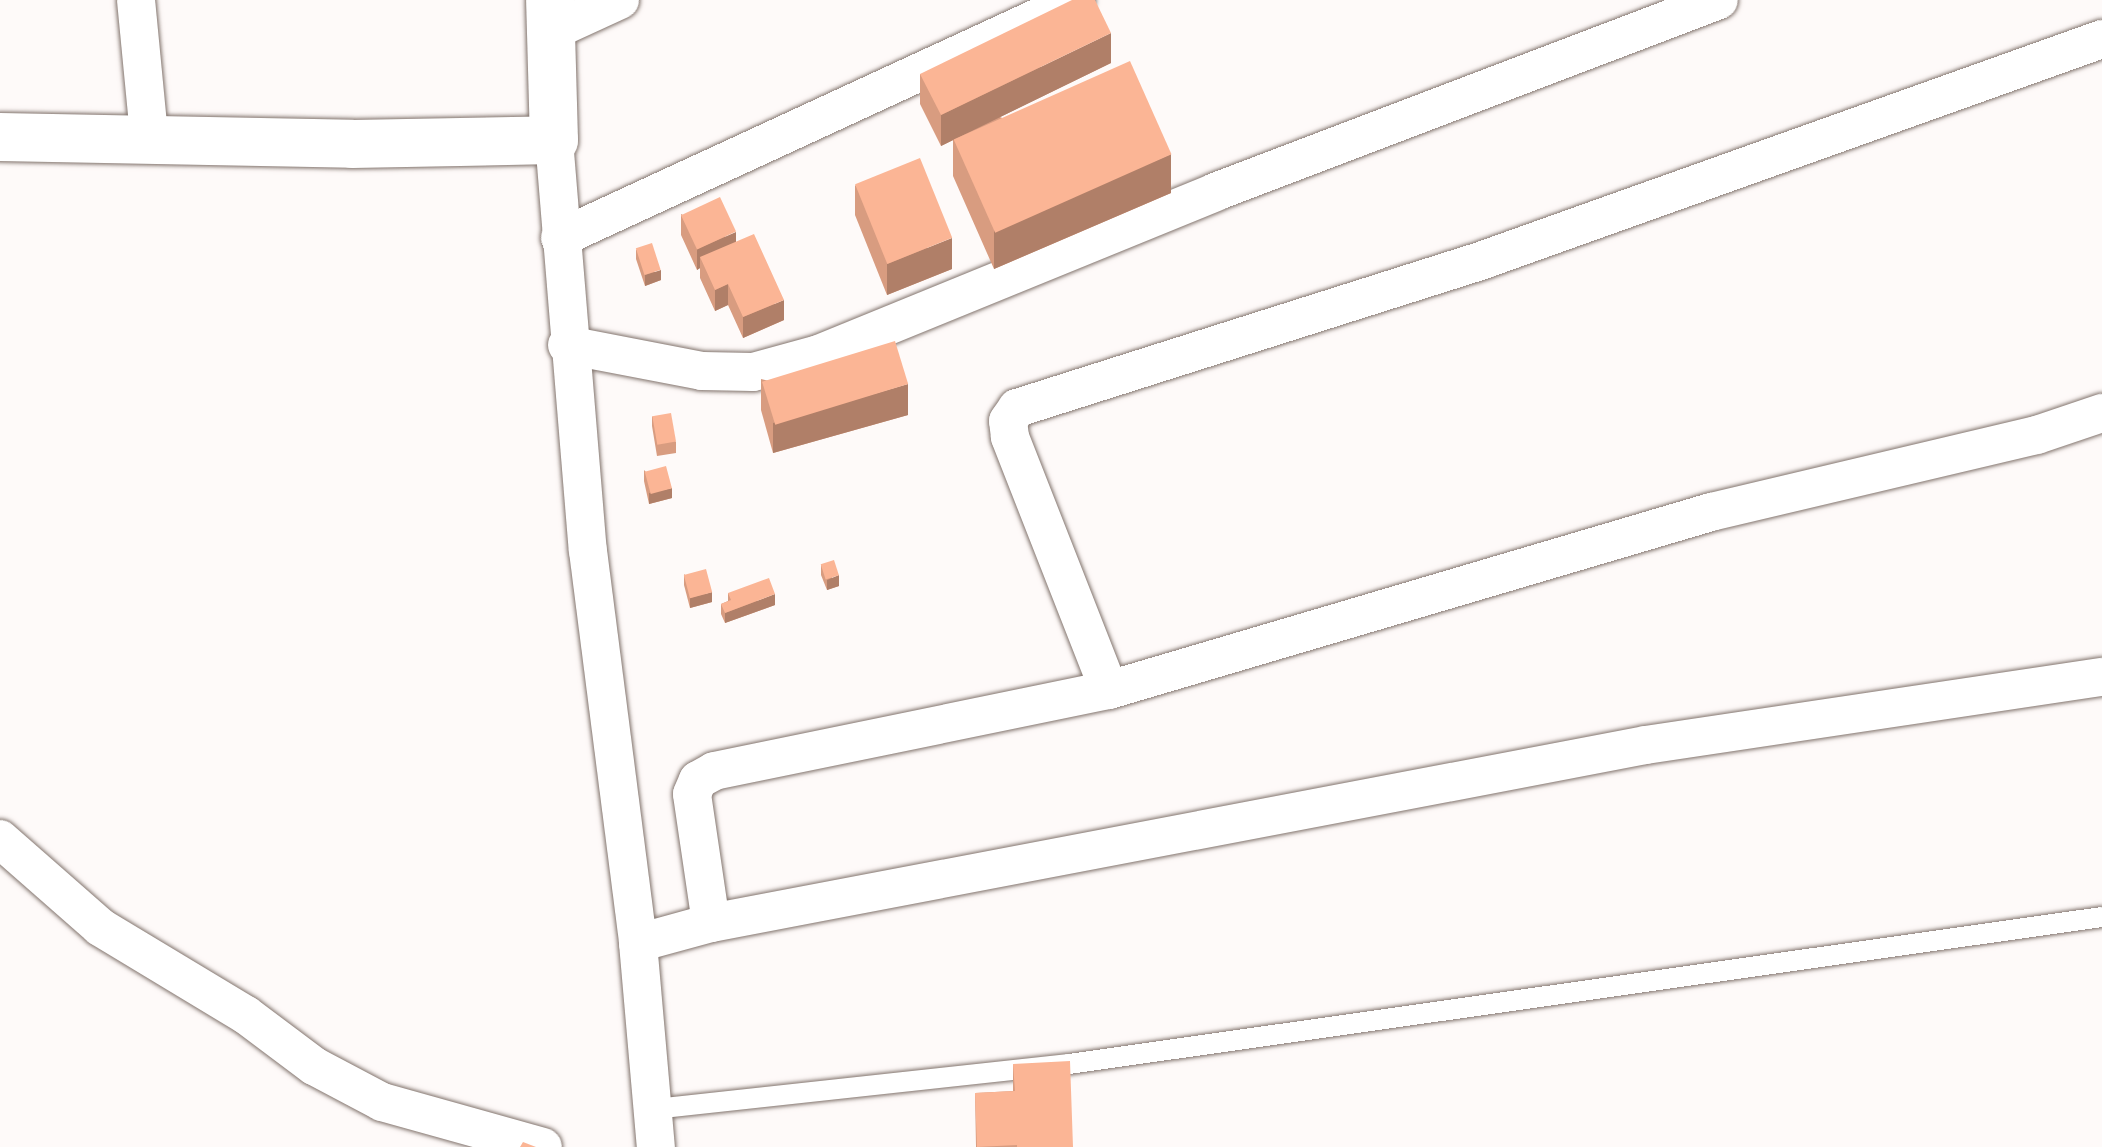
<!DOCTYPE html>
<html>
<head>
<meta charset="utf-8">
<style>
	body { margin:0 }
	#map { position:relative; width:2102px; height:1147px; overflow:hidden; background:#fefaf9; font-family:Merriweather,serif }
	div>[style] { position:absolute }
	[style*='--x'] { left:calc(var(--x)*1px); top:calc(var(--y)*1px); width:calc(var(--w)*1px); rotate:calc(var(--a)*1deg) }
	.roads { filter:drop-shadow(0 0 2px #82746d) drop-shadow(0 0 2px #82746d) }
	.service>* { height:20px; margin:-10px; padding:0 10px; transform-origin:10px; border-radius:10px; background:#fff }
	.minor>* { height:38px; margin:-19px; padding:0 19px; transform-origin:19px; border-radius:19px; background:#fff }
	.tertiary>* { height:48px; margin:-24px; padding:0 24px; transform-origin:24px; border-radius:24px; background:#fff }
	.wall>* { inset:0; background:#d89c80 }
	.shaded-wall>* { inset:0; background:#b07f68 }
	.building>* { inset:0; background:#fbb595; transform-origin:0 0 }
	span { translate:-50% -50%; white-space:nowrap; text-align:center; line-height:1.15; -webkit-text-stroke:8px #fefaf9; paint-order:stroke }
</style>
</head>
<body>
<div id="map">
	<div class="roads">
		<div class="service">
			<i style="--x:654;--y:1109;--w:417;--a:-6.2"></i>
			<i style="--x:1069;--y:1064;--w:1043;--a:-8.1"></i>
		</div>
		<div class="minor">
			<i style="--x:136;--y:0;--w:136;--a:84.5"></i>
			<i style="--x:550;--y:32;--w:77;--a:-24.6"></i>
			<i style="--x:554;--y:140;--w:412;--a:85.3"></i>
			<i style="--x:588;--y:551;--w:395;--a:82.7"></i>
			<i style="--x:638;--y:943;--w:205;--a:85"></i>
			<i style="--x:560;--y:238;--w:568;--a:-24.76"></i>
			<i style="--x:567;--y:345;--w:137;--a:10.9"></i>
			<i style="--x:702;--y:371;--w:51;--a:1.1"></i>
			<i style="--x:753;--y:372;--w:68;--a:-15.3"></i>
			<i style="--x:819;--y:354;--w:428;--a:-22.2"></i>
			<i style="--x:1215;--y:192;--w:539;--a:-20.85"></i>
			<i style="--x:1109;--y:690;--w:272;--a:-111.4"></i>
			<i style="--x:1010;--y:437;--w:16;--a:-97"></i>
			<i style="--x:1008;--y:421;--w:16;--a:-55"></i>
			<i style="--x:1017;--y:408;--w:492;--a:-17.6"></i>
			<i style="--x:1486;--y:259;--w:654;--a:-19.65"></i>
			<i style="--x:0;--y:839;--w:133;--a:41.3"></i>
			<i style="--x:100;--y:927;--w:170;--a:31.1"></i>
			<i style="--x:246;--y:1015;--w:85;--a:36.9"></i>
			<i style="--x:314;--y:1066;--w:77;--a:27.9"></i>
			<i style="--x:382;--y:1102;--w:167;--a:15.6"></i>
			<i style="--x:711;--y:923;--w:130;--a:-98.4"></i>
			<i style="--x:692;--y:794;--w:15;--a:-67"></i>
			<i style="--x:698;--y:780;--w:18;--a:-29"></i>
			<i style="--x:714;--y:771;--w:403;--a:-11.6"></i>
			<i style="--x:1109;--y:690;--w:628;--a:-16.47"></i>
			<i style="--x:1711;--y:512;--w:335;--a:-13.3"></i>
			<i style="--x:2037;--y:435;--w:69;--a:-18.7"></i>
			<i style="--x:638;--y:943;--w:76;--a:-15.3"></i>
			<i style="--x:711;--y:923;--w:952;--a:-10.78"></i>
			<i style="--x:1646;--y:745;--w:461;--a:-8.5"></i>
		</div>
		<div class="tertiary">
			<i style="--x:0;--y:137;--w:352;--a:1.1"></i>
			<i style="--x:352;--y:144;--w:202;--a:-1.1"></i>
			<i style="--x:554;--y:140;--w:140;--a:-91.6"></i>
		</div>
	</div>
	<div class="wall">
		<i style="clip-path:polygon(1111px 63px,1000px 117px,1171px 193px,994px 269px,953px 176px,953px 140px,941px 146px,920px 104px,920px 74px)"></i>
		<i style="clip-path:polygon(855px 185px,952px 269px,887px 295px,855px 215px)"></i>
		<i style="clip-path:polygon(681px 214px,736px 242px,784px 320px,743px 338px,728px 305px,715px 311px,700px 278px,700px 268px,697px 270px,681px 235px)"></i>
		<i style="clip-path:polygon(636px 249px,661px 280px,645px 286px,636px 259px)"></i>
		<i style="clip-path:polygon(761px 379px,908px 415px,773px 453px,761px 410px)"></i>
		<i style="clip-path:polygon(652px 416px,676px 442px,676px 453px,657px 456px,652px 426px)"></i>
		<i style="clip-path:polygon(644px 470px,672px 498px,649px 504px,644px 481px)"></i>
		<i style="clip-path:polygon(821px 564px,839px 586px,827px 590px,821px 575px)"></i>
		<i style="clip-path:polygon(684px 574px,712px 602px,690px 608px,684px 585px)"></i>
		<i style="clip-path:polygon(728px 593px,775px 605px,725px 623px,721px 614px,721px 604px,728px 601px)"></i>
		<i style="clip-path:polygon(1013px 1064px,1073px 1147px,976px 1147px,975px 1093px,1013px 1091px)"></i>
	</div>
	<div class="shaded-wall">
		<i style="clip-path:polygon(1111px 33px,1111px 63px,941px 146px,941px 115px)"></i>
		<i style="clip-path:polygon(1171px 154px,1171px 193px,994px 269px,994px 230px)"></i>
		<i style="clip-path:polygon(736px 232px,736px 253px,700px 257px,700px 268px,697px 270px,697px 249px)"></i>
		<i style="clip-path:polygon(952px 238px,952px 269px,887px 295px,887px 264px)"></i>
		<i style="clip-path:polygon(661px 270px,661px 280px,645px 286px,645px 275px)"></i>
		<i style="clip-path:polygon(728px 284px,728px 305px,715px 311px,715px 290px)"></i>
		<i style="clip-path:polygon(784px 300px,784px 320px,743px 338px,743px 317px)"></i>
		<i style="clip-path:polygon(908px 384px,908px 415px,773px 453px,773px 423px)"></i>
		<i style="clip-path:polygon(672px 488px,672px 498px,649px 504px,649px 493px)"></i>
		<i style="clip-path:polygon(839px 575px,839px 586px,827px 590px,827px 580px)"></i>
		<i style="clip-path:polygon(712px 592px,712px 602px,690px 608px,690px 598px)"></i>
		<i style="clip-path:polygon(775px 594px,775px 605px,725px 623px,725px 613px)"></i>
	</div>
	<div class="building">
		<i style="clip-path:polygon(1072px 0,1095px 0,1111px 33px,941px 115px,920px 74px)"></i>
		<i style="left:1130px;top:61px;width:102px;height:193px;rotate:66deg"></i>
		<i style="left:920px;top:158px;width:86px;height:70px;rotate:68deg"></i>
		<i style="left:720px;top:197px;width:38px;height:43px;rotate:65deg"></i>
		<i style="clip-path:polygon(754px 234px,784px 300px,743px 317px,728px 284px,715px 290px,700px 257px)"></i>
		<i style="left:652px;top:243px;width:28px;height:17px;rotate:72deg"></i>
		<i style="left:895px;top:341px;width:45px;height:139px;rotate:73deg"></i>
		<i style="left:671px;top:413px;width:29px;height:19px;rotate:80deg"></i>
		<i style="left:666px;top:466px;width:23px;height:22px;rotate:75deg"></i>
		<i style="left:834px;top:560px;width:16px;height:14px;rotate:72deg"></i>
		<i style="left:706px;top:569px;width:24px;height:23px;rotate:75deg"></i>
		<i style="clip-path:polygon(769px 578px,775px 594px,725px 613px,721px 604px,731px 600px,728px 593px)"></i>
		<i style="clip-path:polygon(1070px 1061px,1073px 1147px,1017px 1147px,1017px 1145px,977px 1147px,975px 1093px,1015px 1091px,1013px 1064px)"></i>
		<i style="clip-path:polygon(523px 1142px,536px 1147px,520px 1147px)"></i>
	</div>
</div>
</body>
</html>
